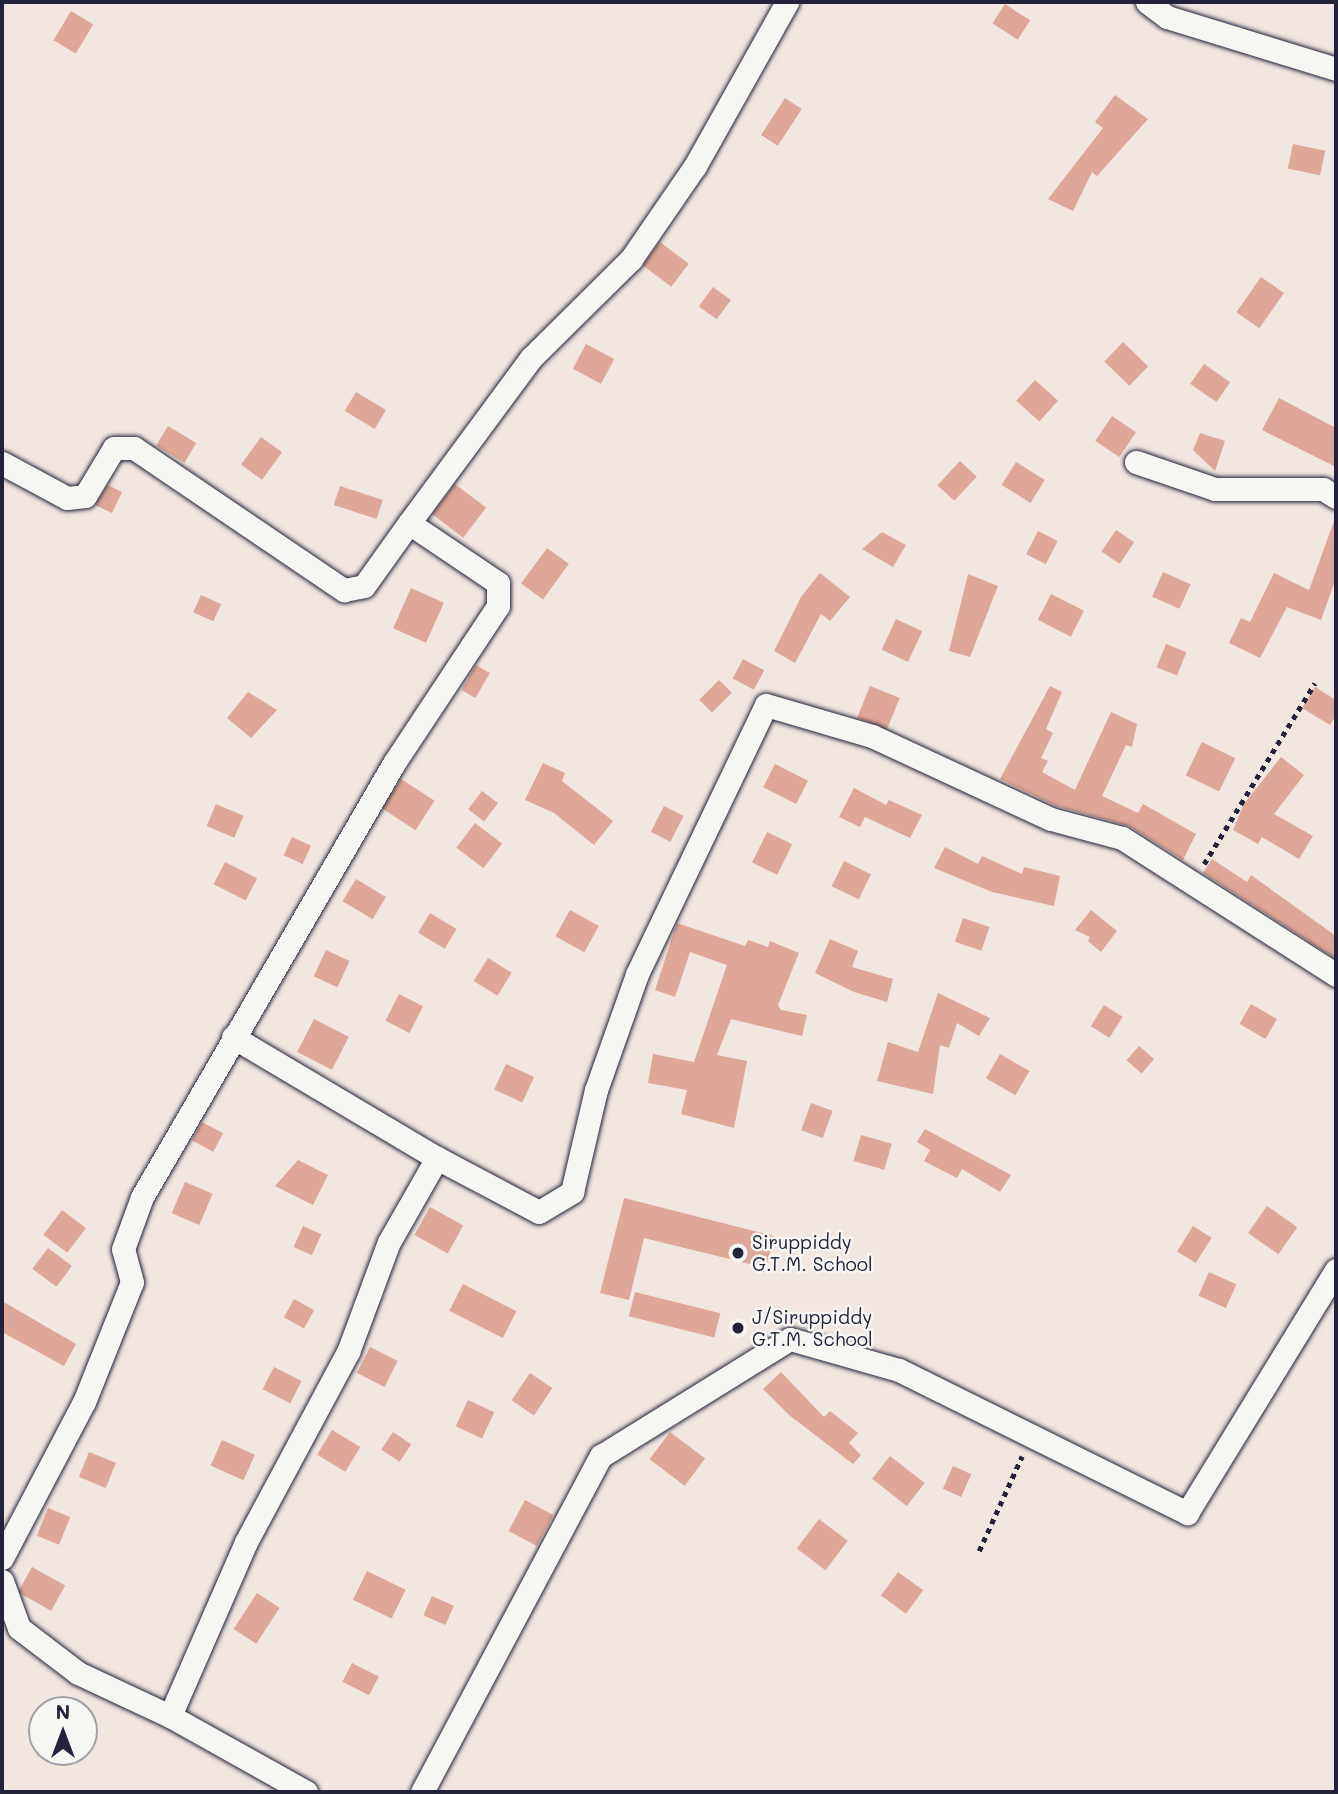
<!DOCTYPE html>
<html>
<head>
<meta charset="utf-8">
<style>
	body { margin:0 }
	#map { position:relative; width:1338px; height:1794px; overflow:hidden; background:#f1e6e0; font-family:Mali,sans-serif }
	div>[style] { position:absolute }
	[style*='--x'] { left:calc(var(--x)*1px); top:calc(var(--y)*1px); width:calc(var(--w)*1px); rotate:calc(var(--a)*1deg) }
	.building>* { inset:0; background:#dfa797; transform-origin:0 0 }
	.path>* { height:4.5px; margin-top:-2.25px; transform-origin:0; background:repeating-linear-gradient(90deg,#22223b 0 5px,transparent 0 10px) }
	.roads { filter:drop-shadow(0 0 2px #22223b) drop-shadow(0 0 2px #22223b) }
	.minor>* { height:23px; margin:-11.5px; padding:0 11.5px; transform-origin:11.5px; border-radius:11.5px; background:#f6f6f2 }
	.dots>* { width:19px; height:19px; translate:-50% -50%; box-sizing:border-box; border:4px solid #f6f6f2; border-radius:50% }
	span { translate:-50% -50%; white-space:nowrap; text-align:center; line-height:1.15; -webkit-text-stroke:5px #f6f6f2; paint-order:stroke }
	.poi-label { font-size:19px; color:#22223b }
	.left { translate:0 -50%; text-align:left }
	.frame { position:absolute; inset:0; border:4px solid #22223b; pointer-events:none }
	.north { position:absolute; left:28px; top:1696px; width:70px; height:70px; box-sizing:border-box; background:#f6f6f2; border:2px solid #a1a1a9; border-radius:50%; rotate:0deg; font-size:19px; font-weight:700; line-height:28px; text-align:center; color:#22223b }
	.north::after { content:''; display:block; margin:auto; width:24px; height:32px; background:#22223b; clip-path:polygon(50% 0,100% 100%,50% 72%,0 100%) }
</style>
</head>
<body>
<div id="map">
	<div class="building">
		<i style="left:1005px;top:4px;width:30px;height:23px;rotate:33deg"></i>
		<i style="left:71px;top:11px;width:26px;height:34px;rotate:31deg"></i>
		<i style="clip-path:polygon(1115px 95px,1148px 119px,1097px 176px,1092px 172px,1073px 211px,1048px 199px,1103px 128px,1095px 122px)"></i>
		<i style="left:785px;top:98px;width:20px;height:44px;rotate:33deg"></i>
		<i style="left:1293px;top:144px;width:33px;height:25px;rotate:12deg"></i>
		<i style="left:660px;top:242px;width:36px;height:29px;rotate:37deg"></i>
		<i style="left:1261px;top:277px;width:28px;height:43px;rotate:35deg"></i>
		<i style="left:713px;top:287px;width:22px;height:24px;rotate:36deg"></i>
		<i style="left:1123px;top:342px;width:35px;height:27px;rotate:44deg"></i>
		<i style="left:586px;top:344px;width:32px;height:28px;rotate:28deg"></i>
		<i style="left:1204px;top:364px;width:32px;height:24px;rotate:35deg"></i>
		<i style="left:1035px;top:380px;width:31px;height:28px;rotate:42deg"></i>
		<i style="left:356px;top:392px;width:35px;height:22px;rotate:31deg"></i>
		<i style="clip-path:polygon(1279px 398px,1336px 428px,1336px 467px,1262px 430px)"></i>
		<i style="left:1112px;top:416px;width:29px;height:30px;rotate:34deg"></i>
		<i style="left:168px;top:426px;width:33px;height:23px;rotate:31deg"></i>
		<i style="clip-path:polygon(1200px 433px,1225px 441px,1215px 471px,1193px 450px)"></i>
		<i style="left:261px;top:437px;width:26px;height:34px;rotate:36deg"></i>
		<i style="left:960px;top:461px;width:23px;height:33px;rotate:43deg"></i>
		<i style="left:1016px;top:462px;width:34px;height:27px;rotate:32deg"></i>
		<i style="left:455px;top:484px;width:39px;height:38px;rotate:37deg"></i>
		<i style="clip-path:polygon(108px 485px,122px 492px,112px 513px,95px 505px)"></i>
		<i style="left:340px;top:486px;width:45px;height:20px;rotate:18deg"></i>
		<i style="clip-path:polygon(1334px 521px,1336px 578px,1321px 620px,1287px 607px,1260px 658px,1229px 643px,1241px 618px,1250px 622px,1274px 573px,1309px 590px)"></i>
		<i style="left:1116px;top:530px;width:22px;height:26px;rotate:34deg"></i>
		<i style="left:1038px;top:531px;width:22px;height:26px;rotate:27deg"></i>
		<i style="clip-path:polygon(882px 532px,906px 545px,893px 567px,862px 549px)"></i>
		<i style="left:547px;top:548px;width:27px;height:44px;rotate:36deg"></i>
		<i style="left:1163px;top:572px;width:30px;height:27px;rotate:24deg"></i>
		<i style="clip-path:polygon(820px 573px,850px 597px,830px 621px,821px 614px,795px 663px,774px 651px,801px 597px)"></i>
		<i style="clip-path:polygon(968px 574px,998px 586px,970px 657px,949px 651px)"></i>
		<i style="left:411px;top:588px;width:36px;height:44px;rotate:24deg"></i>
		<i style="left:1051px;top:594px;width:37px;height:29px;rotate:27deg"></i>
		<i style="left:201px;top:595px;width:22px;height:19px;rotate:24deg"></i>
		<i style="left:896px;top:619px;width:29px;height:34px;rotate:25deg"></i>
		<i style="left:1166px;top:644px;width:22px;height:25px;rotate:22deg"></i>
		<i style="left:743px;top:659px;width:24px;height:22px;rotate:28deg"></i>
		<i style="left:476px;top:665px;width:16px;height:29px;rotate:30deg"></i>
		<i style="left:719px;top:680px;width:18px;height:28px;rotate:45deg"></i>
		<i style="left:870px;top:686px;width:32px;height:34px;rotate:22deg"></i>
		<i style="clip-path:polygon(1050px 686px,1062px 692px,1046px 729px,1053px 733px,1041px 758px,1048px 761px,1042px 772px,1075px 790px,1111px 712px,1137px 724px,1132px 747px,1126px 745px,1102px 796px,1138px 813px,1143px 804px,1196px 834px,1183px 860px,1129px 826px,1056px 806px,1000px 779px)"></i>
		<i style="clip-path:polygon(1315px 687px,1336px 700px,1336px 715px,1330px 725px,1302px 708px)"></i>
		<i style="clip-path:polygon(248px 692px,277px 710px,251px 738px,227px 718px)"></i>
		<i style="left:1202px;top:742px;width:37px;height:37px;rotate:26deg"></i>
		<i style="clip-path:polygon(1281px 757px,1304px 775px,1274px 814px,1313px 836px,1299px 859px,1262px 837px,1258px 844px,1233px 830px,1244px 804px)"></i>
		<i style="clip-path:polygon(543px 763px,565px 773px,562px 781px,613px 821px,594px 845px,554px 813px,525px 800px)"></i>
		<i style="left:775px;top:764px;width:37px;height:26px;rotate:27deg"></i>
		<i style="left:401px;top:779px;width:40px;height:35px;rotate:33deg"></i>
		<i style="clip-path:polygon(854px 788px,886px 805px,889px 800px,922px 815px,910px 838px,865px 817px,860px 827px,839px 817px)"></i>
		<i style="left:482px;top:791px;width:20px;height:23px;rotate:37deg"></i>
		<i style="left:216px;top:804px;width:30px;height:24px;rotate:23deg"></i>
		<i style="left:664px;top:806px;width:22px;height:29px;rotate:27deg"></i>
		<i style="left:475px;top:823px;width:34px;height:31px;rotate:37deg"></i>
		<i style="left:767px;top:832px;width:28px;height:34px;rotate:26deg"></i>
		<i style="left:292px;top:837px;width:21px;height:20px;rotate:25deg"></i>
		<i style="clip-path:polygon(945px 847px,978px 864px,982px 856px,1022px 874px,1024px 867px,1060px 876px,1054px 906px,992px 892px,934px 868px)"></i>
		<i style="clip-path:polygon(1212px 859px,1247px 882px,1251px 875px,1336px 936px,1336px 959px,1203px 873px)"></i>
		<i style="left:844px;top:861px;width:30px;height:28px;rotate:26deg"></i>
		<i style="left:225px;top:862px;width:36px;height:25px;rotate:27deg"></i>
		<i style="left:356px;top:879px;width:35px;height:26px;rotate:31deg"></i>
		<i style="left:570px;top:910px;width:33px;height:30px;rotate:29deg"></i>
		<i style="clip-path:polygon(1091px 910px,1117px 931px,1101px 952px,1088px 941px,1090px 937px,1075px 930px)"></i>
		<i style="left:430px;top:913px;width:31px;height:23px;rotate:31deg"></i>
		<i style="left:963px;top:918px;width:28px;height:25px;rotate:19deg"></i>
		<i style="clip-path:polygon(677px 923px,745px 946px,748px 940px,768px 947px,770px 941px,799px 953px,778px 1005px,781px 1010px,807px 1015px,802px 1036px,731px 1019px,717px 1055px,747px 1061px,734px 1128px,681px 1114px,687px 1090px,648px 1083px,653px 1054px,694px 1062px,727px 965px,690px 952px,675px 997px,655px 990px)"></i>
		<i style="clip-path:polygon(830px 939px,858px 951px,852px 967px,893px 979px,887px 1002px,854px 992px,815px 973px)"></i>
		<i style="left:326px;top:950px;width:26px;height:29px;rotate:25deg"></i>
		<i style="left:488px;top:958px;width:28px;height:27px;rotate:32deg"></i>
		<i style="clip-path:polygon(938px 993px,990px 1018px,979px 1036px,957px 1023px,949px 1048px,940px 1045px,933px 1094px,877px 1081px,888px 1042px,918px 1052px)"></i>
		<i style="left:399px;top:994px;width:27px;height:30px;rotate:27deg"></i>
		<i style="left:1251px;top:1004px;width:30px;height:23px;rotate:30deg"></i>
		<i style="left:1104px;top:1005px;width:22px;height:25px;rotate:32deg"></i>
		<i style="left:314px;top:1019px;width:39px;height:37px;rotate:27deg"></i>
		<i style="left:1139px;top:1046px;width:20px;height:19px;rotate:41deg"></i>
		<i style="left:1000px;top:1054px;width:34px;height:28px;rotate:30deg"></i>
		<i style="left:506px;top:1064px;width:31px;height:28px;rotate:25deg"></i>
		<i style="left:811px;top:1103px;width:23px;height:29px;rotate:20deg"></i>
		<i style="left:202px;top:1122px;width:24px;height:21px;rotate:28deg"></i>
		<i style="clip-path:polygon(925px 1129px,1011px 1175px,1000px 1192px,962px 1169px,957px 1178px,924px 1161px,930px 1150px,917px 1142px)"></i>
		<i style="left:861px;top:1135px;width:32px;height:27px;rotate:16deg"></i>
		<i style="clip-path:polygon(298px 1160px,328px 1175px,313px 1205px,275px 1186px)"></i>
		<i style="left:185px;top:1182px;width:30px;height:34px;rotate:23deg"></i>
		<i style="clip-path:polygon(624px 1198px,774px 1236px,766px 1268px,644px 1238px,629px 1300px,600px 1293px)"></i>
		<i style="left:1267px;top:1206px;width:37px;height:33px;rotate:35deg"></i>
		<i style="left:430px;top:1207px;width:38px;height:32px;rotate:29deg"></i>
		<i style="left:62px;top:1210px;width:30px;height:31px;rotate:37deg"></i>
		<i style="left:303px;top:1226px;width:20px;height:23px;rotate:24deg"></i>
		<i style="left:1193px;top:1226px;width:22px;height:30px;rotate:32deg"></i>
		<i style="left:48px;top:1248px;width:30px;height:26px;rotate:37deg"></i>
		<i style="left:1209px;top:1272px;width:30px;height:26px;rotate:24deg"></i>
		<i style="left:463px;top:1284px;width:60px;height:30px;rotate:27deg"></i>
		<i style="left:635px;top:1292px;width:88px;height:25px;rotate:14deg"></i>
		<i style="left:294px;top:1299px;width:23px;height:21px;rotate:29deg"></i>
		<i style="clip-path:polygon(2px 1301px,76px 1344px,64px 1366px,2px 1332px)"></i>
		<i style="left:370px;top:1347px;width:31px;height:29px;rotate:27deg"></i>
		<i style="left:274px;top:1367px;width:31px;height:25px;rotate:27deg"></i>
		<i style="clip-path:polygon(781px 1372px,824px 1417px,830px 1411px,858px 1433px,849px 1443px,861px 1455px,853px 1464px,789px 1415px,763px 1389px)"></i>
		<i style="left:530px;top:1373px;width:27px;height:33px;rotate:34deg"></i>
		<i style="left:468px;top:1400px;width:29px;height:29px;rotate:25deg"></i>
		<i style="left:332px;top:1430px;width:33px;height:29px;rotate:31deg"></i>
		<i style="left:393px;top:1432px;width:22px;height:21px;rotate:34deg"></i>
		<i style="left:670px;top:1432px;width:44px;height:34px;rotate:37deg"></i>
		<i style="left:222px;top:1440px;width:36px;height:28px;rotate:24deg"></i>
		<i style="left:89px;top:1452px;width:29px;height:27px;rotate:22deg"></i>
		<i style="left:890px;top:1456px;width:44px;height:29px;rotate:38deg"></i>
		<i style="left:953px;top:1466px;width:20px;height:25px;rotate:24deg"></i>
		<i style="left:525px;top:1500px;width:32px;height:35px;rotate:28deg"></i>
		<i style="left:48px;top:1508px;width:24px;height:30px;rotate:22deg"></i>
		<i style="left:819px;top:1519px;width:36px;height:37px;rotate:37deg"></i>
		<i style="left:32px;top:1567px;width:38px;height:29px;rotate:29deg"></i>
		<i style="left:367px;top:1571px;width:43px;height:32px;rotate:26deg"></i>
		<i style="left:898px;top:1572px;width:31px;height:29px;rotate:36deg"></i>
		<i style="left:257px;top:1593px;width:27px;height:43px;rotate:33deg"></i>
		<i style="left:432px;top:1596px;width:24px;height:21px;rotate:24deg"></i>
		<i style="left:352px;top:1663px;width:30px;height:21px;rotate:27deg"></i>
	</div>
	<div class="path">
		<i style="--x:1204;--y:864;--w:212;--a:-58.5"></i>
		<i style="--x:979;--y:1551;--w:104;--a:-65.6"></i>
	</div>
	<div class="roads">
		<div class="minor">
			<i style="--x:1147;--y:2;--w:25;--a:37"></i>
			<i style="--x:1167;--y:17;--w:177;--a:17.1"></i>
			<i style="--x:1136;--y:462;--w:83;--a:18.9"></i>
			<i style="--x:1215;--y:489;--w:108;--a:0"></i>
			<i style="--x:1323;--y:489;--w:15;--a:32"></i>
			<i style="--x:2;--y:463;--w:74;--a:28.3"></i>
			<i style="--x:67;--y:498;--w:18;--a:-6"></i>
			<i style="--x:85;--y:496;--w:56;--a:-58.9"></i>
			<i style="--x:114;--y:448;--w:20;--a:0"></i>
			<i style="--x:134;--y:448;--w:254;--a:34.1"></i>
			<i style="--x:344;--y:590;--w:20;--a:-11"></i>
			<i style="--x:364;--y:586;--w:77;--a:-54.5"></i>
			<i style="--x:233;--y:1037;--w:237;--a:30.7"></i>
			<i style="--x:437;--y:1158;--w:115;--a:27.9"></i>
			<i style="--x:539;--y:1212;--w:39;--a:-31"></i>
			<i style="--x:572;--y:1192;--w:105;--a:-76.8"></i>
			<i style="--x:596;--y:1090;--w:123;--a:-70.5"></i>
			<i style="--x:637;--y:974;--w:298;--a:-64.4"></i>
			<i style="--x:766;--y:705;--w:110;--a:16.3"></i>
			<i style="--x:872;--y:736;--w:197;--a:24.9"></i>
			<i style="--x:1051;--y:819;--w:73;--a:15"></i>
			<i style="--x:1122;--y:838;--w:254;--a:32.6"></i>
			<i style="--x:2;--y:1558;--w:176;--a:-62.3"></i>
			<i style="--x:84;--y:1402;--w:129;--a:-68.2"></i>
			<i style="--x:132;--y:1282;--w:34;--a:-105"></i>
			<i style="--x:123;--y:1249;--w:55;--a:-69.9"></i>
			<i style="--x:142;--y:1197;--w:502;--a:-59.86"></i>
			<i style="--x:394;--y:763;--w:188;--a:-56.5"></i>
			<i style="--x:498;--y:606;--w:23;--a:-90"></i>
			<i style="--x:498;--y:583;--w:107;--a:-146"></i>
			<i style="--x:409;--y:523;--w:205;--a:-53.5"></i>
			<i style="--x:531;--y:358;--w:141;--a:-44.7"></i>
			<i style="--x:631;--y:259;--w:113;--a:-55.5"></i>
			<i style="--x:695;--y:166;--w:188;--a:-60.7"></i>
			<i style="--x:2;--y:1581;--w:50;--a:70.1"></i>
			<i style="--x:19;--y:1628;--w:74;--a:37.3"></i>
			<i style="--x:78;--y:1673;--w:102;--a:25.1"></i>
			<i style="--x:170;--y:1716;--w:156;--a:29.2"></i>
			<i style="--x:170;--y:1716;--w:190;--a:-66.4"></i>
			<i style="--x:246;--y:1542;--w:216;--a:-61.8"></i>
			<i style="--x:348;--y:1352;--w:117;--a:-69.6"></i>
			<i style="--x:389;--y:1242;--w:97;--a:-60.3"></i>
			<i style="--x:422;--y:1792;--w:381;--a:-62"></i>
			<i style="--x:601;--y:1456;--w:222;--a:-31.8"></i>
			<i style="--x:790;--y:1339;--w:113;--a:15.9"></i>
			<i style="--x:899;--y:1370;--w:322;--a:26.4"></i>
			<i style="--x:1187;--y:1513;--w:285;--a:-58.5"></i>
		</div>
	</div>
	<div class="dots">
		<i style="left:738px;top:1253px;background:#22223b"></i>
		<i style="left:738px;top:1328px;background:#22223b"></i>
	</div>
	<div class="poi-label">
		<span class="left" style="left:752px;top:1253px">Siruppiddy<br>G.T.M. School</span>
		<span class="left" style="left:752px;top:1328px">J/Siruppiddy<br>G.T.M. School</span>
	</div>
	<div class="frame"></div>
	<div class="north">N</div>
</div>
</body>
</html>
